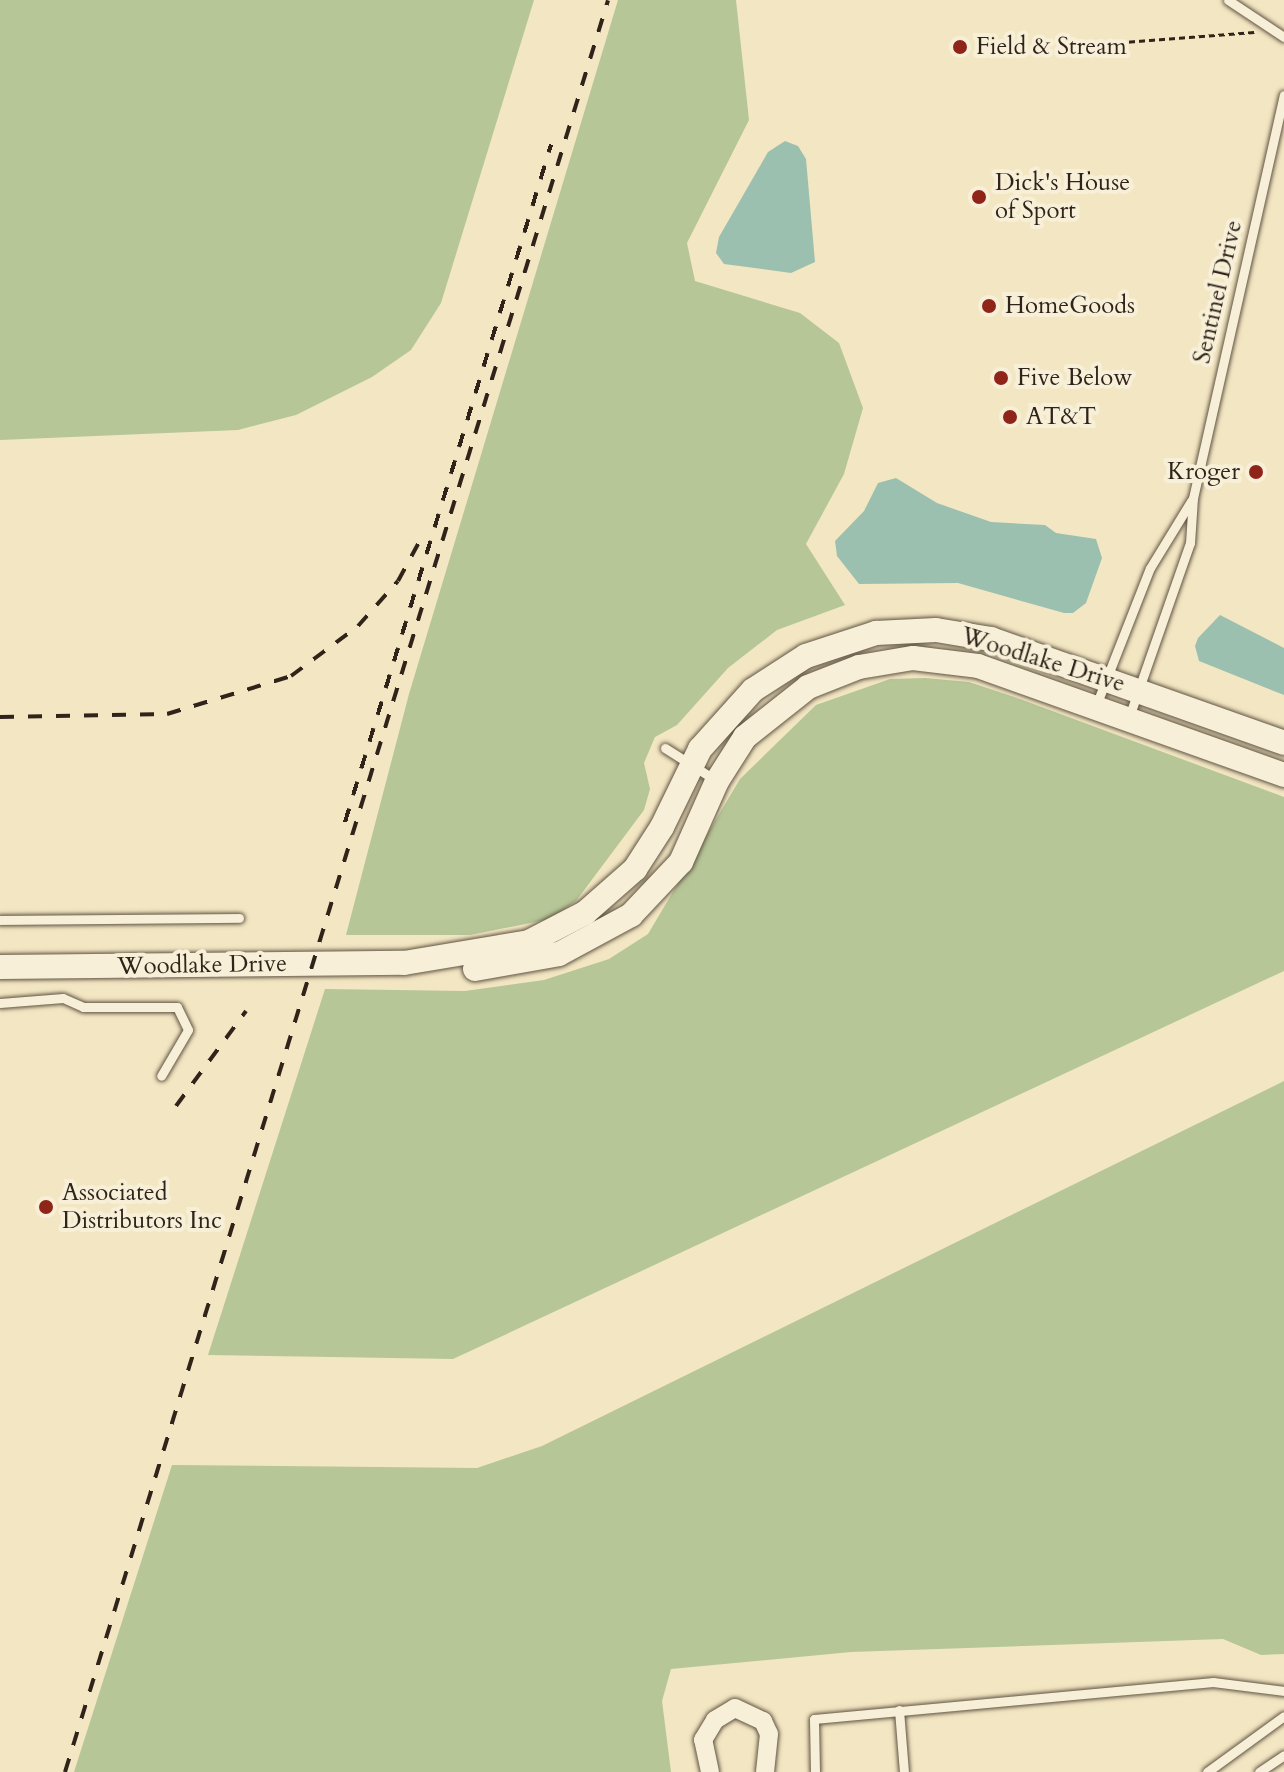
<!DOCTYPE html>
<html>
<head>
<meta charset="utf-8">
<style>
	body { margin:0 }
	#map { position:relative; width:1284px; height:1772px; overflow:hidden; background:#f3e6c2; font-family:Cardo,serif }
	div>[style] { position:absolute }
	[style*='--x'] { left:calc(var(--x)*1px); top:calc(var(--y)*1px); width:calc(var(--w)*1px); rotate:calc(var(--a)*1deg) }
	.green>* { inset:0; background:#b6c697 }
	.water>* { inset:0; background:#9bc0b0 }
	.path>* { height:3px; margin-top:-1.5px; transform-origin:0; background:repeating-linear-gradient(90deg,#2f231a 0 6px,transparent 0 10px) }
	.roads { filter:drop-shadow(0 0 2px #605444) drop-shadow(0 0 2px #605444) }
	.lane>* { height:9px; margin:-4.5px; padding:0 4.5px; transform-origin:4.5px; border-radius:4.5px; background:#f7efd7 }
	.street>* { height:18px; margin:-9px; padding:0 9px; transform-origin:9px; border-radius:9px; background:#f7efd7 }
	.secondary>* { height:24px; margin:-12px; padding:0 12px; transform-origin:12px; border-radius:12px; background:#f7efd7 }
	.rail>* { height:4px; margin-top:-2px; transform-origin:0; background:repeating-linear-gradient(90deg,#2f231a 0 14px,transparent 0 28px) }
	.dots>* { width:22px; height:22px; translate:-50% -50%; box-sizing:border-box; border:4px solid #f7efd7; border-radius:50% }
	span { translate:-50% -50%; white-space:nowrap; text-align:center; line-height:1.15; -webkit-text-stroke:8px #f7efd7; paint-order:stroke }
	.poi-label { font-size:24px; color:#2f231a }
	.left { translate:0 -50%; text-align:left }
	.right { translate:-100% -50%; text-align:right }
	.street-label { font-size:24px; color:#2f231a }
</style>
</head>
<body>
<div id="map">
	<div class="green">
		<i style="clip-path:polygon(0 0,534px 0,441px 303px,411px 350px,372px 377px,296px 415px,238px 430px,0 440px)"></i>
		<i style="clip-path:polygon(618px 0,736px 0,749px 120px,687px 243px,695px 281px,800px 313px,839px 343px,863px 408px,844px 474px,806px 544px,845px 605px,777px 630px,728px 668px,677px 725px,655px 737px,644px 763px,650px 789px,644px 810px,576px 901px,550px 919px,470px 935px,346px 935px,409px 694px)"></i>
		<i style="clip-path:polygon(925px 678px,969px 682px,1020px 699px,1284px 797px,1284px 971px,453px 1359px,208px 1355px,325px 989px,465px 991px,544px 980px,609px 959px,648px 934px,740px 779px,816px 705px,890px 679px)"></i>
		<i style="clip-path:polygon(1284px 1081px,1284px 1654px,1261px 1655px,1223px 1639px,851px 1652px,671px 1669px,662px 1701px,671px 1772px,74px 1772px,172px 1465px,477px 1468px,542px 1446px)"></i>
	</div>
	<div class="water">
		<i style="clip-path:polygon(785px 141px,798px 146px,806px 159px,815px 262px,791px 273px,724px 264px,716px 253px,719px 237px,768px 152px)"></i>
		<i style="clip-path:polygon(896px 478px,937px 503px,991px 522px,1045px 525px,1056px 533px,1096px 539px,1102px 558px,1086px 603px,1073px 613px,1064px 613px,958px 583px,859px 584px,837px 556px,835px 541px,864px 511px,878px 483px)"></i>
		<i style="clip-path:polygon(1220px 615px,1284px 648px,1284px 695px,1199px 661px,1195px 646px,1198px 638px)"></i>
	</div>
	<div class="path">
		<i style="--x:1059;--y:47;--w:196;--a:-4.4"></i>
		<i style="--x:1074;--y:173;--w:20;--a:-3"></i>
	</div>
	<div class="roads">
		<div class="lane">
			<i style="--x:1228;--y:0;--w:67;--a:33.5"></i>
			<i style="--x:1095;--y:708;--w:150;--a:-68.6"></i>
			<i style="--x:1150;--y:568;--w:79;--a:-58.5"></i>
			<i style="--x:1129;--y:717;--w:184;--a:-70.7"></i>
			<i style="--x:1190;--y:543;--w:45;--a:-86.2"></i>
			<i style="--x:1193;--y:498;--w:413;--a:-77.3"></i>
			<i style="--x:665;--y:748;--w:62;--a:32.4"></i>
			<i style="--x:0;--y:920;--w:239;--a:-0.5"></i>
			<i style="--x:0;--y:1003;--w:63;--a:-4.5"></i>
			<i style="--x:63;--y:998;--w:22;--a:24"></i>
			<i style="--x:83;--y:1007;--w:94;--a:0"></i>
			<i style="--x:177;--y:1007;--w:25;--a:64"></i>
			<i style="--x:188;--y:1030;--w:53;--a:120.4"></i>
			<i style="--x:899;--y:1710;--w:62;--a:85.4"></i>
			<i style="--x:815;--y:1772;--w:53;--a:-91.1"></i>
			<i style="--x:814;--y:1719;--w:401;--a:-5.3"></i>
			<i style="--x:1213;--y:1682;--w:72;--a:7.2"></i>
			<i style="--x:1207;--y:1772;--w:95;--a:-36"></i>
			<i style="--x:1259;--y:1772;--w:30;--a:-34"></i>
		</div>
		<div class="street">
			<i style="--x:710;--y:1772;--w:33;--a:-102"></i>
			<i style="--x:703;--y:1740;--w:23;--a:-59"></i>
			<i style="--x:715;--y:1720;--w:23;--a:-31"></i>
			<i style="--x:735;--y:1708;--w:31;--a:25"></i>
			<i style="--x:763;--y:1721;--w:14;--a:65"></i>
			<i style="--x:769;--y:1734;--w:38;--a:96"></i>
		</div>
		<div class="secondary">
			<i style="--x:0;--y:967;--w:404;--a:-0.6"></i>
			<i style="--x:404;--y:963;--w:127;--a:-9.5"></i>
			<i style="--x:529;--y:942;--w:63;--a:-27.4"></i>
			<i style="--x:585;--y:913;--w:67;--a:-41.3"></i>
			<i style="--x:635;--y:869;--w:50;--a:-57.3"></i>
			<i style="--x:662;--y:827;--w:87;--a:-64"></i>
			<i style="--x:700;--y:749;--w:79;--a:-48.1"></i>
			<i style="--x:753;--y:690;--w:63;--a:-32.7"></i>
			<i style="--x:806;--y:656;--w:74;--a:-18.2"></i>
			<i style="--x:876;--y:633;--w:60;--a:-2.9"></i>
			<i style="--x:936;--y:630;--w:56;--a:9.3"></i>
			<i style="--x:991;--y:639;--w:311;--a:19.5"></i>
			<i style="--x:475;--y:969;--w:85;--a:-10.1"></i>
			<i style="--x:559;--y:954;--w:82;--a:-28.4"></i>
			<i style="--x:631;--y:915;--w:73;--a:-46.7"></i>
			<i style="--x:681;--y:862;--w:89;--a:-66"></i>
			<i style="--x:717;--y:781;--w:52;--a:-57.5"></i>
			<i style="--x:745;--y:737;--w:80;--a:-38.4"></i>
			<i style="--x:808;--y:687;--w:55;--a:-21.4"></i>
			<i style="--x:859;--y:667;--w:55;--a:-9.5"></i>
			<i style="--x:913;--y:658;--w:65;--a:7"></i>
			<i style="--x:978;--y:666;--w:325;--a:19.6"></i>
		</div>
	</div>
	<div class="rail">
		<i style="--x:0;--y:717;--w:167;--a:-1"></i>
		<i style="--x:167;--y:714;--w:130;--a:-17"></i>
		<i style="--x:291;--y:676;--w:84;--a:-36.7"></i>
		<i style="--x:358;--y:626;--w:60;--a:-48.4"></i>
		<i style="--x:398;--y:581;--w:52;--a:-61.5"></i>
		<i style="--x:345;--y:822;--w:708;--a:-73.08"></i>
		<i style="--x:176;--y:1106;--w:118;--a:-53.6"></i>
		<i style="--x:65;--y:1772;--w:1853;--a:-72.96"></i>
	</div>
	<div class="dots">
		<i style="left:960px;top:47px;background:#8f2418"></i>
		<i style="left:979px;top:197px;background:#8f2418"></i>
		<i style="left:989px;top:306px;background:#8f2418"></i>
		<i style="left:1001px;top:378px;background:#8f2418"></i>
		<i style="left:1010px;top:417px;background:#8f2418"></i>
		<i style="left:1256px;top:472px;background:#8f2418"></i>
		<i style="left:46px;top:1207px;background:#8f2418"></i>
	</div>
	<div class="poi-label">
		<span class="left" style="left:976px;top:47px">Field &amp; Stream</span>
		<span class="left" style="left:995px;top:197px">Dick's House<br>of Sport</span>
		<span class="left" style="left:1005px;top:306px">HomeGoods</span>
		<span class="left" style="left:1017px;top:378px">Five Below</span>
		<span class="left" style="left:1026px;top:417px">AT&amp;T</span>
		<span class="right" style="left:1240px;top:472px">Kroger</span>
		<span class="left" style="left:62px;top:1207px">Associated<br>Distributors Inc</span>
	</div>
	<div class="street-label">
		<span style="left:1218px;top:292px;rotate:-77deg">Sentinel Drive</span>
		<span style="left:1043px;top:660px;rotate:17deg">Woodlake Drive</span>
		<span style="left:202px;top:965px;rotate:-1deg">Woodlake Drive</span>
	</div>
</div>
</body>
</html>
